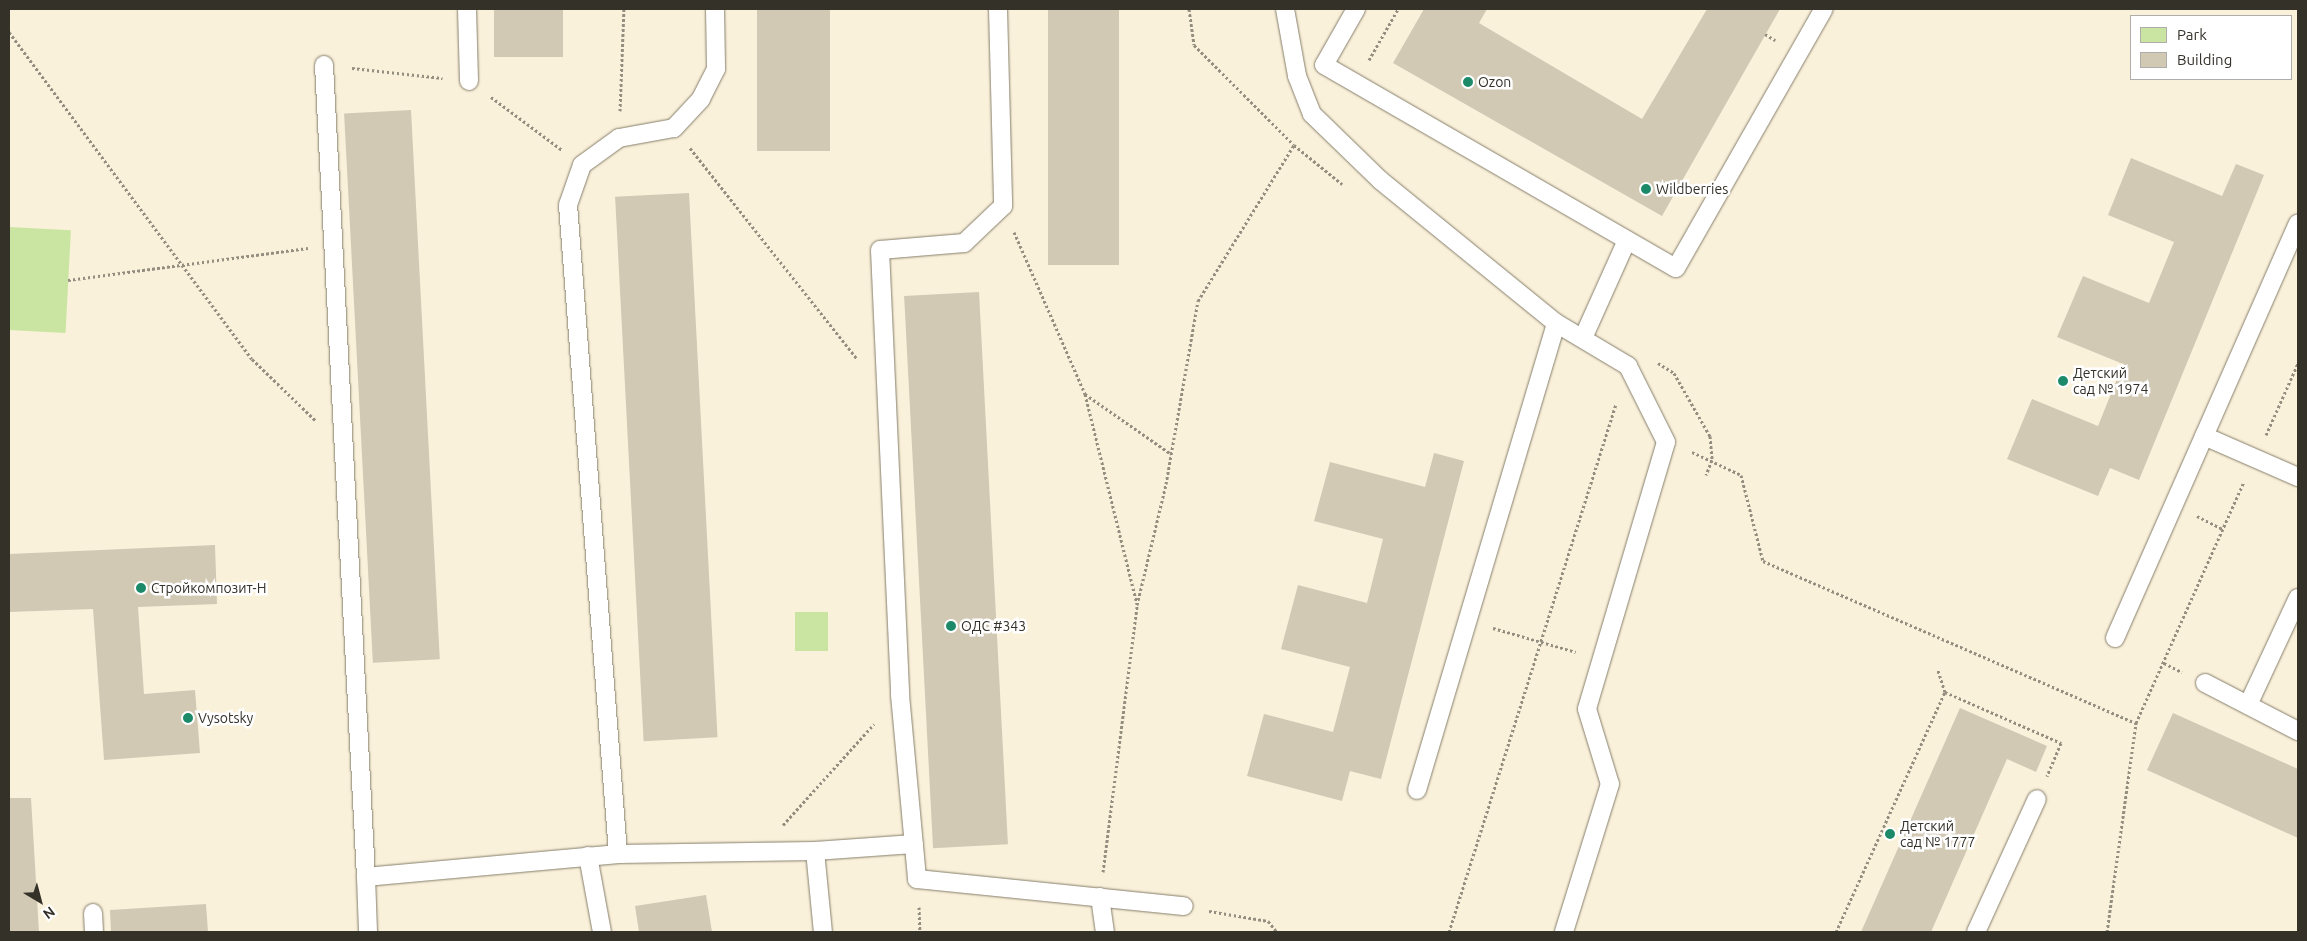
<!DOCTYPE html>
<html>
<head>
<meta charset="utf-8">
<style>
	body { margin:0 }
	#map { position:relative; width:2307px; height:941px; overflow:hidden; background:#faf1db; font-family:Ubuntu,sans-serif }
	div>[style] { position:absolute }
	[style*='--x'] { left:calc(var(--x)*1px); top:calc(var(--y)*1px); width:calc(var(--w)*1px); rotate:calc(var(--a)*1deg) }
	.green>* { inset:0; background:#cae5a1; transform-origin:0 0 }
	.building>* { inset:0; background:#d1c9b4; transform-origin:0 0 }
	.path>* { height:3px; margin-top:-1.5px; transform-origin:0; background:repeating-linear-gradient(90deg,#948e80 0 2.5px,transparent 0 5px) }
	.roads { filter:drop-shadow(0 0 1px #857e6a) drop-shadow(0 0 1px #857e6a) }
	.lane>* { height:18px; margin:-9px; padding:0 9px; transform-origin:9px; border-radius:9px; background:#fff }
	.dots>* { width:14px; height:14px; translate:-50% -50%; box-sizing:border-box; border:2px solid #fff; border-radius:50% }
	span { translate:-50% -50%; white-space:nowrap; text-align:center; line-height:1.15; -webkit-text-stroke:5px #fff; paint-order:stroke }
	.poi-label { font-size:14px; color:#343129 }
	.left { translate:0 -50%; text-align:left }
	.frame { position:absolute; inset:0; border:10px solid #343129; pointer-events:none }
	.legend { position:absolute; left:2130px; top:15px; width:162px; height:65px; box-sizing:border-box; background:#fff; border:1px solid #aeada9; margin:0; padding:6px 9px; list-style:none; font-size:15px; color:#343129 }
	.legend li { display:flex; align-items:center; gap:10px; height:25px }
	.legend b { width:25px; border:1px solid #aeada9 }
	.north { position:absolute; left:15px; top:876px; width:50px; height:50px; -webkit-text-stroke:4px #fff; paint-order:stroke; rotate:143deg; font-size:14px; font-weight:700; line-height:20px; text-align:center; color:#343129 }
	.north::after { content:''; display:block; margin:auto; width:18px; height:22px; background:#343129; clip-path:polygon(50% 0,100% 100%,50% 72%,0 100%) }
</style>
</head>
<body>
<div id="map">
	<div class="green">
		<i style="left:9px;top:227px;width:62px;height:103px;rotate:3deg"></i>
		<i style="left:795px;top:612px;width:33px;height:39px"></i>
	</div>
	<div class="building">
		<i style="left:494px;top:9px;width:69px;height:48px"></i>
		<i style="left:757px;top:9px;width:73px;height:142px"></i>
		<i style="left:1048px;top:9px;width:71px;height:256px"></i>
		<i style="clip-path:polygon(1424px 9px,1487px 9px,1479px 23px,1642px 119px,1707px 9px,1780px 9px,1662px 216px,1393px 63px)"></i>
		<i style="left:411px;top:110px;width:550px;height:67px;rotate:87deg"></i>
		<i style="clip-path:polygon(2131px 158px,2222px 196px,2236px 164px,2264px 175px,2139px 480px,2110px 468px,2098px 496px,2007px 459px,2032px 399px,2098px 426px,2123px 364px,2057px 337px,2083px 276px,2149px 303px,2174px 242px,2108px 215px)"></i>
		<i style="left:689px;top:193px;width:545px;height:74px;rotate:87deg"></i>
		<i style="left:979px;top:292px;width:553px;height:75px;rotate:87deg"></i>
		<i style="clip-path:polygon(1434px 453px,1464px 461px,1381px 779px,1350px 771px,1342px 801px,1247px 776px,1264px 714px,1333px 732px,1350px 667px,1281px 649px,1298px 585px,1367px 603px,1383px 539px,1314px 521px,1330px 462px,1425px 487px)"></i>
		<i style="clip-path:polygon(215px 545px,217px 604px,138px 607px,144px 694px,195px 690px,200px 753px,104px 760px,93px 609px,9px 612px,9px 554px)"></i>
		<i style="clip-path:polygon(1960px 708px,2047px 746px,2036px 772px,2007px 759px,1931px 932px,1861px 932px)"></i>
		<i style="clip-path:polygon(2173px 713px,2298px 769px,2298px 838px,2147px 770px)"></i>
		<i style="clip-path:polygon(9px 798px,31px 798px,39px 932px,9px 932px)"></i>
		<i style="clip-path:polygon(706px 895px,712px 932px,639px 932px,635px 906px)"></i>
		<i style="clip-path:polygon(206px 904px,208px 932px,111px 932px,110px 910px)"></i>
	</div>
	<div class="path">
		<i style="--x:1189;--y:9;--w:36;--a:82"></i>
		<i style="--x:1194;--y:45;--w:141;--a:45"></i>
		<i style="--x:1294;--y:145;--w:62;--a:39.1"></i>
		<i style="--x:9;--y:32;--w:407;--a:53.4"></i>
		<i style="--x:252;--y:359;--w:89;--a:44.1"></i>
		<i style="--x:1765;--y:34;--w:12;--a:31"></i>
		<i style="--x:1369;--y:60;--w:59;--a:-60.4"></i>
		<i style="--x:352;--y:68;--w:91;--a:6.3"></i>
		<i style="--x:491;--y:97;--w:89;--a:36.7"></i>
		<i style="--x:620;--y:111;--w:102;--a:-87.8"></i>
		<i style="--x:690;--y:148;--w:269;--a:51.6"></i>
		<i style="--x:1014;--y:232;--w:177;--a:66.3"></i>
		<i style="--x:1085;--y:394;--w:105;--a:34.9"></i>
		<i style="--x:68;--y:280;--w:242;--a:-7.6"></i>
		<i style="--x:1658;--y:363;--w:19;--a:32"></i>
		<i style="--x:1674;--y:373;--w:73;--a:60.3"></i>
		<i style="--x:1710;--y:436;--w:24;--a:85"></i>
		<i style="--x:1712;--y:460;--w:16;--a:112"></i>
		<i style="--x:1085;--y:394;--w:216;--a:76.1"></i>
		<i style="--x:2266;--y:435;--w:79;--a:-66"></i>
		<i style="--x:1692;--y:452;--w:54;--a:25.1"></i>
		<i style="--x:1741;--y:475;--w:89;--a:75.7"></i>
		<i style="--x:1763;--y:561;--w:407;--a:23.5"></i>
		<i style="--x:2197;--y:516;--w:28;--a:27"></i>
		<i style="--x:1493;--y:628;--w:86;--a:16.1"></i>
		<i style="--x:2164;--y:663;--w:20;--a:27"></i>
		<i style="--x:1945;--y:692;--w:127;--a:23.7"></i>
		<i style="--x:2061;--y:743;--w:36;--a:113"></i>
		<i style="--x:783;--y:825;--w:136;--a:-48"></i>
		<i style="--x:1103;--y:872;--w:269;--a:-82.7"></i>
		<i style="--x:1137;--y:605;--w:124;--a:-76.5"></i>
		<i style="--x:1166;--y:484;--w:186;--a:-80.1"></i>
		<i style="--x:1198;--y:301;--w:183;--a:-58.4"></i>
		<i style="--x:919;--y:907;--w:25;--a:88"></i>
		<i style="--x:1209;--y:911;--w:60;--a:9.6"></i>
		<i style="--x:1268;--y:921;--w:14;--a:51"></i>
		<i style="--x:1449;--y:932;--w:554;--a:-72.45"></i>
		<i style="--x:1836;--y:932;--w:264;--a:-65.6"></i>
		<i style="--x:1945;--y:692;--w:23;--a:-108"></i>
		<i style="--x:2107;--y:932;--w:211;--a:-82.1"></i>
		<i style="--x:2136;--y:723;--w:264;--a:-65.9"></i>
	</div>
	<div class="roads">
		<div class="lane">
			<i style="--x:467;--y:9;--w:72;--a:88.4"></i>
			<i style="--x:715;--y:9;--w:60;--a:89"></i>
			<i style="--x:716;--y:69;--w:34;--a:117"></i>
			<i style="--x:701;--y:99;--w:40;--a:133"></i>
			<i style="--x:674;--y:128;--w:56;--a:169.7"></i>
			<i style="--x:619;--y:138;--w:46;--a:143.9"></i>
			<i style="--x:582;--y:165;--w:42;--a:109.3"></i>
			<i style="--x:568;--y:205;--w:651;--a:85.59"></i>
			<i style="--x:618;--y:854;--w:197;--a:-0.9"></i>
			<i style="--x:815;--y:851;--w:99;--a:-4"></i>
			<i style="--x:998;--y:9;--w:197;--a:88.5"></i>
			<i style="--x:1003;--y:206;--w:54;--a:136.5"></i>
			<i style="--x:964;--y:243;--w:84;--a:175.2"></i>
			<i style="--x:880;--y:250;--w:445;--a:87.4"></i>
			<i style="--x:900;--y:695;--w:185;--a:84.7"></i>
			<i style="--x:917;--y:879;--w:268;--a:5.8"></i>
			<i style="--x:1285;--y:9;--w:68;--a:79.8"></i>
			<i style="--x:1297;--y:76;--w:41;--a:68.5"></i>
			<i style="--x:1312;--y:114;--w:95;--a:44.1"></i>
			<i style="--x:1380;--y:180;--w:227;--a:39.1"></i>
			<i style="--x:1556;--y:323;--w:84;--a:30.8"></i>
			<i style="--x:1628;--y:366;--w:85;--a:63.4"></i>
			<i style="--x:1666;--y:442;--w:278;--a:106.5"></i>
			<i style="--x:1587;--y:709;--w:78;--a:73"></i>
			<i style="--x:1610;--y:784;--w:155;--a:107.3"></i>
			<i style="--x:1356;--y:9;--w:64;--a:119.7"></i>
			<i style="--x:1324;--y:65;--w:406;--a:30"></i>
			<i style="--x:1676;--y:268;--w:298;--a:-60.3"></i>
			<i style="--x:324;--y:65;--w:813;--a:87.04"></i>
			<i style="--x:366;--y:877;--w:253;--a:-5.2"></i>
			<i style="--x:1583;--y:338;--w:107;--a:-65.8"></i>
			<i style="--x:2204;--y:436;--w:103;--a:23.6"></i>
			<i style="--x:2115;--y:638;--w:453;--a:-66.2"></i>
			<i style="--x:2205;--y:683;--w:105;--a:27.3"></i>
			<i style="--x:2248;--y:705;--w:118;--a:-65"></i>
			<i style="--x:1417;--y:790;--w:487;--a:-73.4"></i>
			<i style="--x:815;--y:851;--w:81;--a:84.4"></i>
			<i style="--x:588;--y:856;--w:77;--a:79.6"></i>
			<i style="--x:366;--y:877;--w:55;--a:87.9"></i>
			<i style="--x:1100;--y:897;--w:35;--a:82"></i>
			<i style="--x:93;--y:913;--w:19;--a:87"></i>
			<i style="--x:1976;--y:932;--w:146;--a:-65.4"></i>
		</div>
	</div>
	<div class="dots">
		<i style="left:1468px;top:82px;background:#1c8a68"></i>
		<i style="left:1646px;top:189px;background:#1c8a68"></i>
		<i style="left:2063px;top:381px;background:#1c8a68"></i>
		<i style="left:141px;top:588px;background:#1c8a68"></i>
		<i style="left:951px;top:626px;background:#1c8a68"></i>
		<i style="left:188px;top:718px;background:#1c8a68"></i>
		<i style="left:1890px;top:834px;background:#1c8a68"></i>
	</div>
	<div class="poi-label">
		<span class="left" style="left:1478px;top:82px">Ozon</span>
		<span class="left" style="left:1656px;top:189px">Wildberries</span>
		<span class="left" style="left:2073px;top:381px">Детский<br>сад № 1974</span>
		<span class="left" style="left:151px;top:588px">Стройкомпозит-Н</span>
		<span class="left" style="left:961px;top:626px">ОДС #343</span>
		<span class="left" style="left:198px;top:718px">Vysotsky</span>
		<span class="left" style="left:1900px;top:834px">Детский<br>сад № 1777</span>
	</div>
	<div class="frame"></div>
	<ul class="legend">
	<li><b style="height:14px;background:#cae5a1"></b>Park</li>
	<li><b style="height:14px;background:#d1c9b4"></b>Building</li>
	</ul>
	<div class="north">N</div>
</div>
</body>
</html>
